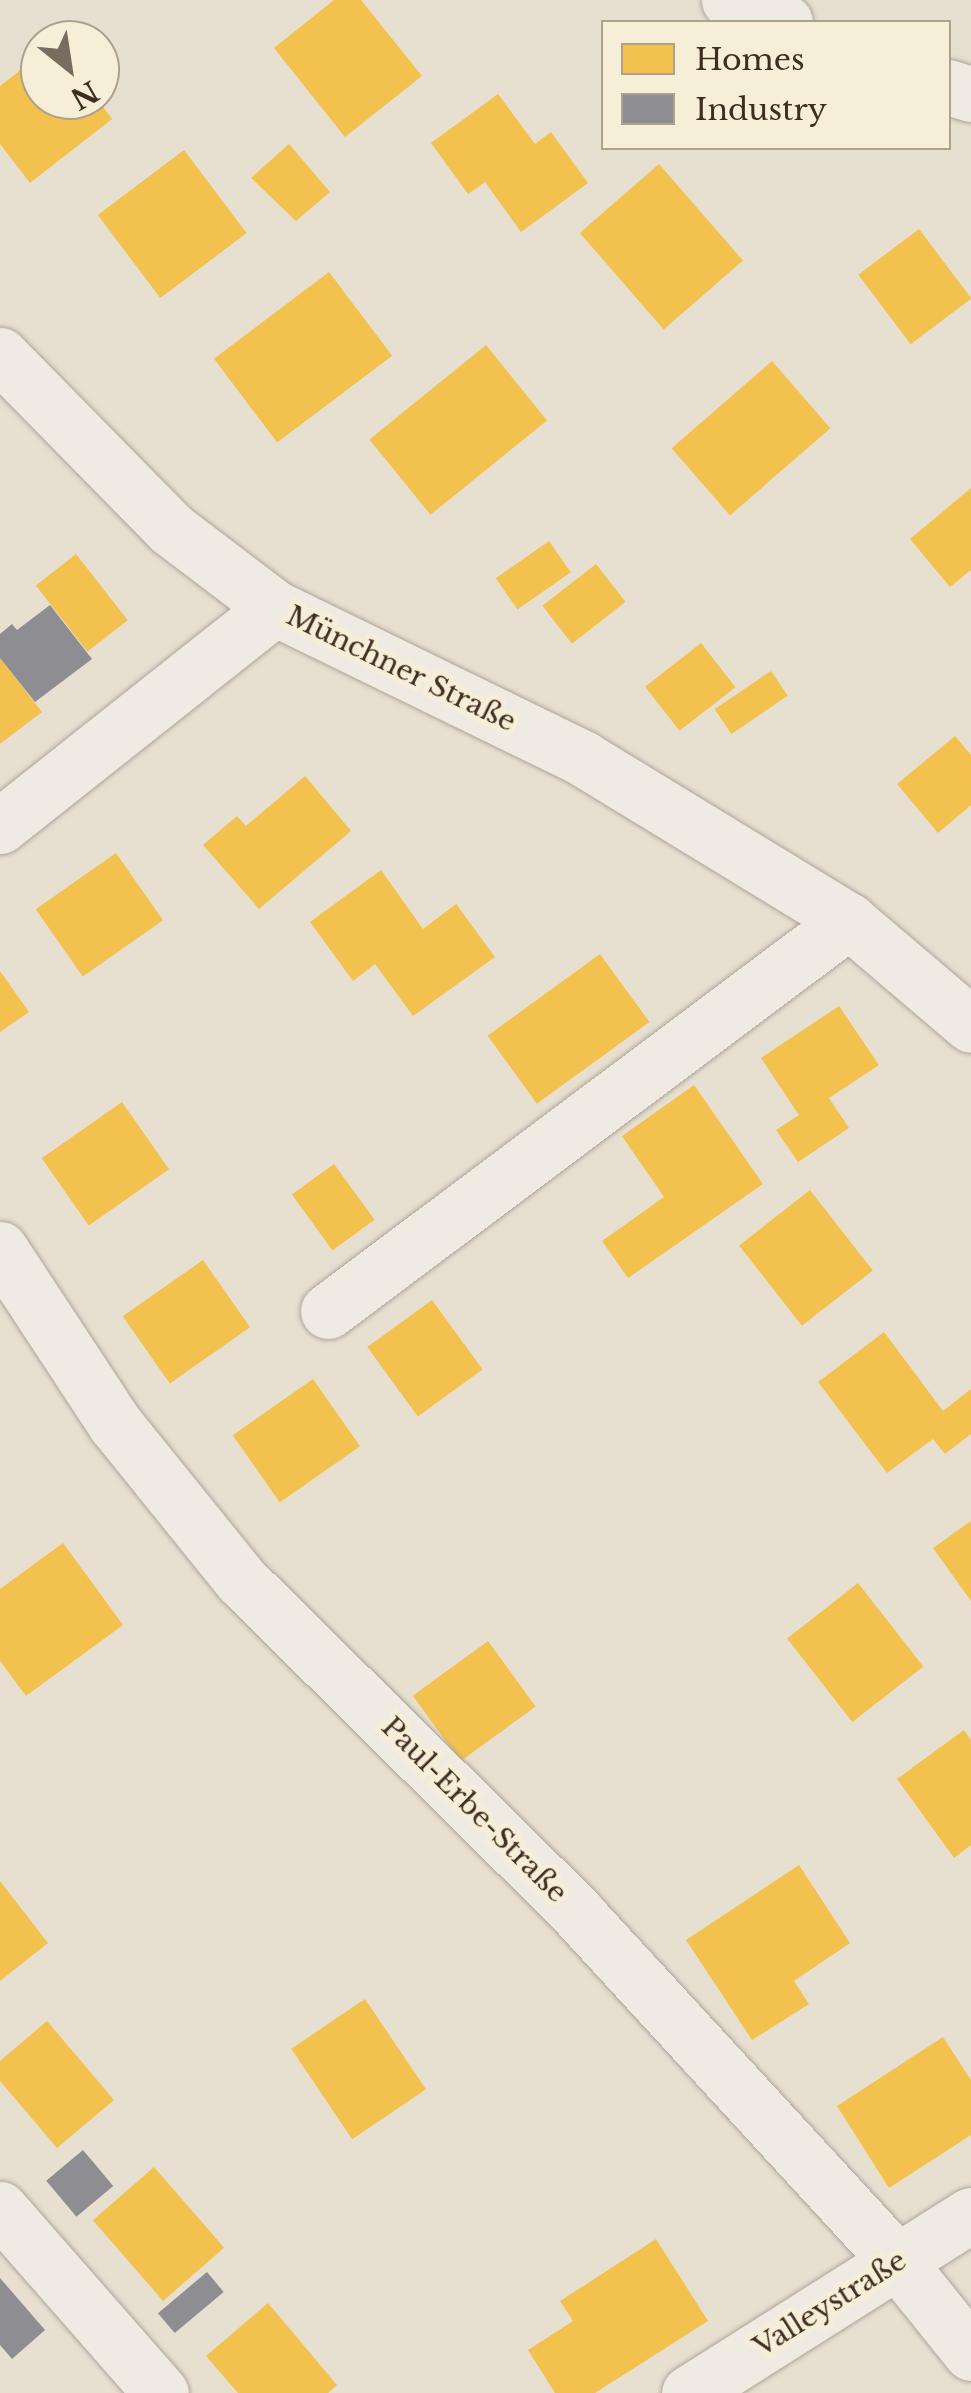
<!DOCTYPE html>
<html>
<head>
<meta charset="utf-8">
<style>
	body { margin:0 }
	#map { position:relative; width:971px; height:2393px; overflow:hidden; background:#e7e0d1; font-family:"Libre Baskerville",serif }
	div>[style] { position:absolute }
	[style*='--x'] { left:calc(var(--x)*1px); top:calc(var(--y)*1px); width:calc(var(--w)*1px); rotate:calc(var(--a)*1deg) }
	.homes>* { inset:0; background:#f2c14e; transform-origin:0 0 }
	.industry>* { inset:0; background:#8d8d92; transform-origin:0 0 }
	.roads { filter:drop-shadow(0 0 2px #ada599) drop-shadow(0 0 2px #ada599) }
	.minor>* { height:55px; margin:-27.5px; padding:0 27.5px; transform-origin:27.5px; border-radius:27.5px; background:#efebe3 }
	span { translate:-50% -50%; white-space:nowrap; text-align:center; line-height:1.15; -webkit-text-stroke:10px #f7eed8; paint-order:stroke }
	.street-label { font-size:28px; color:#3d2e20 }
	.legend { position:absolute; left:601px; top:20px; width:350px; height:130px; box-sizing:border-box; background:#f7eed8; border:2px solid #ada18e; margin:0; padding:12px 18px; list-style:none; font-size:30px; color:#3d2e20 }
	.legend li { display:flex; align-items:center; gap:20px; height:50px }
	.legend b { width:50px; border:2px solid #ada18e }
	.north { position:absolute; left:20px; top:20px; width:100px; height:100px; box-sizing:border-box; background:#f7eed8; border:2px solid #ada18e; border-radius:50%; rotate:150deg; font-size:28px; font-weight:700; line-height:40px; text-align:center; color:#3d2e20 }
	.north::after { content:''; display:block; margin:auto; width:35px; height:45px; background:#786c5e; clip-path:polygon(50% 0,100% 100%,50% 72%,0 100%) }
</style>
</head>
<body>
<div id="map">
	<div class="homes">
		<i style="clip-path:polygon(334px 0,361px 0,422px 76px,345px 137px,274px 48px)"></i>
		<i style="clip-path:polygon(40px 55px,40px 100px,98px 100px,112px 119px,30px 183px,0 144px,0 86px)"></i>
		<i style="clip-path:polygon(498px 94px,535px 144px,551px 132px,588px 183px,521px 232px,485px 182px,468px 194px,431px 143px)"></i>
		<i style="clip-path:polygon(289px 144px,330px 192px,296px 221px,251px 178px)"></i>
		<i style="left:184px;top:150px;width:104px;height:108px;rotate:53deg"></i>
		<i style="left:659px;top:164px;width:128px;height:105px;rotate:49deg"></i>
		<i style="left:919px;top:229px;width:87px;height:76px;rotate:53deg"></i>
		<i style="left:329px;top:272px;width:105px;height:144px;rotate:53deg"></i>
		<i style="left:486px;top:345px;width:97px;height:150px;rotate:51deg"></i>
		<i style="left:772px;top:361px;width:89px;height:133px;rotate:49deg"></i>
		<i style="clip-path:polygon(971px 488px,971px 570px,950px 587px,910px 539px)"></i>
		<i style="left:549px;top:541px;width:38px;height:65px;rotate:55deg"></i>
		<i style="left:76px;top:554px;width:84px;height:51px;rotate:52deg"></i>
		<i style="left:596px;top:564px;width:48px;height:68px;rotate:52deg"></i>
		<i style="left:701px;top:643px;width:56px;height:71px;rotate:52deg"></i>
		<i style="clip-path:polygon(0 658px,42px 712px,0 744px)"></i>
		<i style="left:771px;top:671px;width:30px;height:68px;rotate:56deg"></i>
		<i style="clip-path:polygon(955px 736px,971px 755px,971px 805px,938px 833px,897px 784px)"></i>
		<i style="clip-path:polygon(305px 776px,351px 831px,259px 909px,203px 845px,237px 816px,246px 826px)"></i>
		<i style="left:116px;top:853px;width:82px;height:98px;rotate:55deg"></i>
		<i style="clip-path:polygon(381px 870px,423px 929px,456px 904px,495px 957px,413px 1016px,375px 964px,353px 981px,310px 922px)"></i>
		<i style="left:600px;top:954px;width:84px;height:139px;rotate:54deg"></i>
		<i style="clip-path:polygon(0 971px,29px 1012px,0 1032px)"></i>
		<i style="clip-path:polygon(839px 1006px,879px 1065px,829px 1098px,849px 1128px,798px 1162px,776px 1130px,799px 1115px,761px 1058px)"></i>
		<i style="clip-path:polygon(694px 1085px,763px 1184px,628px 1278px,602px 1241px,664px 1197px,622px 1136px)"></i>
		<i style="left:122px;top:1102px;width:82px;height:98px;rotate:55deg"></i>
		<i style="left:334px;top:1164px;width:69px;height:52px;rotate:54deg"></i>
		<i style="left:810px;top:1190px;width:102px;height:90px;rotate:52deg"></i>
		<i style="left:203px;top:1260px;width:82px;height:98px;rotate:55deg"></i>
		<i style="left:432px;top:1300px;width:86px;height:80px;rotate:54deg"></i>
		<i style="clip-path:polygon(884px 1332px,943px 1411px,971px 1389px,971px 1434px,945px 1454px,933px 1439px,887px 1473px,818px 1382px)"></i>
		<i style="left:313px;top:1379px;width:82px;height:98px;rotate:55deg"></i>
		<i style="clip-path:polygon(971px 1521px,971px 1601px,933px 1548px)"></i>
		<i style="clip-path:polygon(63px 1543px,123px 1625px,26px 1696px,0 1661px,0 1589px)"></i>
		<i style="left:858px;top:1583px;width:106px;height:90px;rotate:52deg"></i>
		<i style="left:488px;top:1641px;width:81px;height:93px;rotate:54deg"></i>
		<i style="clip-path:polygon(964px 1730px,971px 1740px,971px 1845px,954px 1858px,897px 1779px)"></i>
		<i style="clip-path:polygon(799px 1865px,850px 1943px,794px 1981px,809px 2004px,752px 2040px,686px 1940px)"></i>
		<i style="clip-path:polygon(0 1881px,48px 1943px,0 1981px)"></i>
		<i style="left:365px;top:1999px;width:109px;height:89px;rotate:56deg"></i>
		<i style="clip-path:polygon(47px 2021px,114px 2100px,57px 2148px,0 2081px,0 2061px)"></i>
		<i style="clip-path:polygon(943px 2037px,971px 2080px,971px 2135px,889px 2188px,837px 2106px)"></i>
		<i style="left:154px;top:2167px;width:107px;height:81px;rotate:49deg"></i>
		<i style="clip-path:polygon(656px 2239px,708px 2321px,595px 2393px,555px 2393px,528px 2350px,573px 2321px,560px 2301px)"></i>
		<i style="clip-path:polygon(268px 2303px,337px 2385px,328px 2393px,238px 2393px,206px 2356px)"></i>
	</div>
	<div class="industry">
		<i style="clip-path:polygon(50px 605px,92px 659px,35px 702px,0 658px,0 634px,12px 624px,17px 630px)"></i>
		<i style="left:83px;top:2150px;width:47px;height:48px;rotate:50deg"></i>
		<i style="left:207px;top:2272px;width:26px;height:64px;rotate:50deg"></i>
		<i style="clip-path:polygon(0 2278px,45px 2330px,12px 2359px,0 2345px)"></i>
	</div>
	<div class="roads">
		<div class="minor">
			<i style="--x:729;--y:0;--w:60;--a:21.4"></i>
			<i style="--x:948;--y:87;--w:24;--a:17"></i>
			<i style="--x:0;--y:355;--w:244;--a:45.5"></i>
			<i style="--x:171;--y:529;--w:131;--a:37.2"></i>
			<i style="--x:275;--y:608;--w:344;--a:26"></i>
			<i style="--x:584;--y:759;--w:311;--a:31.4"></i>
			<i style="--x:849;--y:921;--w:160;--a:40.4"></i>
			<i style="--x:0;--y:826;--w:351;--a:-38.4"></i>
			<i style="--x:0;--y:1249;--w:209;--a:56.7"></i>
			<i style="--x:115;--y:1424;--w:201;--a:51.1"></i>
			<i style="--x:241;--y:1580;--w:473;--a:44.7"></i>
			<i style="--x:577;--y:1913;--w:473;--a:47.4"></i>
			<i style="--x:897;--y:2261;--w:118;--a:51.2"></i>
			<i style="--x:328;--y:1311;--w:651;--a:-36.82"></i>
			<i style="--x:0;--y:2209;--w:244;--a:48.8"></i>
			<i style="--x:689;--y:2393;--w:333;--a:-32.3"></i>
		</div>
	</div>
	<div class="street-label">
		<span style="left:401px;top:669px;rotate:26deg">Münchner Straße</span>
		<span style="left:474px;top:1810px;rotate:45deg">Paul-Erbe-Straße</span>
		<span style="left:830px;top:2304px;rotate:-32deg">Valleystraße</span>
	</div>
	<ul class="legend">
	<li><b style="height:28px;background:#f2c14e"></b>Homes</li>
	<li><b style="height:28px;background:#8d8d92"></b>Industry</li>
	</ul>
	<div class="north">N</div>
</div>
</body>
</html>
